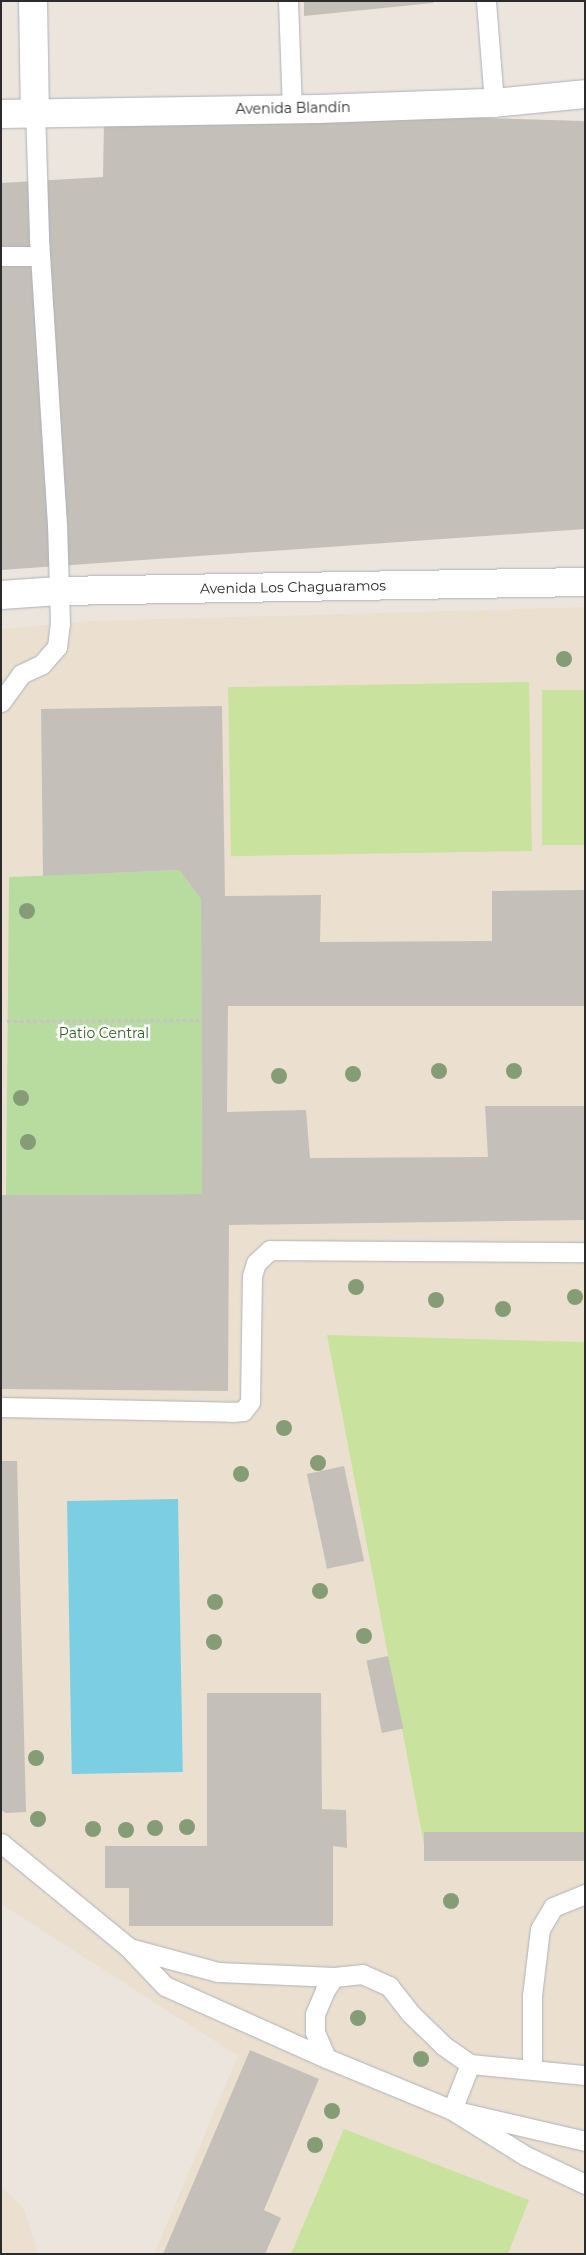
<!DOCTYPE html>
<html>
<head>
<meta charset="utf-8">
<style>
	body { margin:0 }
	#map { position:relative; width:586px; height:2255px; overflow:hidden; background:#ebe5de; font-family:Montserrat,sans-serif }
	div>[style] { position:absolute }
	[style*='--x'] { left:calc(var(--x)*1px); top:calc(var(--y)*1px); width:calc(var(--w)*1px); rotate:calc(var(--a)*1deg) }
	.education>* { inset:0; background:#ebe0cf }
	.green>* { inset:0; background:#b8dca0 }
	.pitch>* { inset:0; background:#c9e29d; transform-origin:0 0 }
	.water>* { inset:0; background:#7ccee2; transform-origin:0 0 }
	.building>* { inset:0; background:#c4c0b9; transform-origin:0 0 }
	.path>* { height:3px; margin-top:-1.5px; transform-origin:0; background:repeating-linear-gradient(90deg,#c4c4c4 0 4px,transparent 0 6.5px) }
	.roads { filter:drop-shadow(0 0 1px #aeb1ba) drop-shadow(0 0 1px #aeb1ba) }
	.lane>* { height:19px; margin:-9.5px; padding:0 9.5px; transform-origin:9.5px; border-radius:9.5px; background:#fff }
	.street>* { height:28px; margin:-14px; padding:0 14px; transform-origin:14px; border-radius:14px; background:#fff }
	.trees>* { width:16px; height:16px; margin:-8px; border-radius:50%; background:#869c77 }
	span { translate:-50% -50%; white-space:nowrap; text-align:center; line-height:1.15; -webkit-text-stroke:5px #fff; paint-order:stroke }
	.street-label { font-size:14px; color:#2b2b2b }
	.park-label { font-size:14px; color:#336122 }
	.frame { position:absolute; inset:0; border:2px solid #2b2b2b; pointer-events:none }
</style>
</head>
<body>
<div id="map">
	<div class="education">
		<i style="clip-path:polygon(585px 607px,585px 2254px,154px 2254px,238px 2056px,1px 1904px,1px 629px,92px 621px)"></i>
		<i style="clip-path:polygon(1px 2186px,24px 2209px,38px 2254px,1px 2254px)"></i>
	</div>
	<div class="green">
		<i style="clip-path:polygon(179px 870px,201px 899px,202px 1194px,6px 1195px,9px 877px)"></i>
	</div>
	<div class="pitch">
		<i style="left:529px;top:682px;width:169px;height:301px;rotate:89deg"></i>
		<i style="left:585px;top:690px;width:155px;height:43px;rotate:90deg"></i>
		<i style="clip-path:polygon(327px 1335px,585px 1342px,585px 1832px,426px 1855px)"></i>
		<i style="clip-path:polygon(344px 2129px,529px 2200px,508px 2254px,291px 2254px)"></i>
	</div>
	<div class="water">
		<i style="left:178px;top:1499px;width:273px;height:111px;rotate:89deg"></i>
	</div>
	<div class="building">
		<i style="clip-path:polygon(304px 1px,433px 1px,433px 3px,304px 16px)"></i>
		<i style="clip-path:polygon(410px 116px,585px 121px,585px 529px,1px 570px,1px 183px,103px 177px,104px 120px)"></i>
		<i style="clip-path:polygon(222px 706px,225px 896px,321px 895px,320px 942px,492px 941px,492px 891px,585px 890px,585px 1006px,228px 1006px,227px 1112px,306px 1110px,310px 1158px,488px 1157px,485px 1106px,585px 1106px,585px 1220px,229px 1225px,228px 1391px,1px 1389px,1px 1195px,202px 1194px,201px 899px,179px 870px,43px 876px,41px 709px)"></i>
		<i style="clip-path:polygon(1px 1461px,17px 1461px,26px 1812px,6px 1813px,1px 1810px)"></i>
		<i style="left:344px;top:1466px;width:97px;height:38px;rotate:78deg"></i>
		<i style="left:388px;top:1656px;width:74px;height:22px;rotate:78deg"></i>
		<i style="clip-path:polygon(207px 1693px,321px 1693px,322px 1809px,346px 1810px,347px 1848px,333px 1846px,333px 1926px,129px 1926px,129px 1888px,105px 1888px,105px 1846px,207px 1846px)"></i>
		<i style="left:585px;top:1832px;width:29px;height:161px;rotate:90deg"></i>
		<i style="clip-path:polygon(250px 2050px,319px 2079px,264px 2210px,281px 2218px,265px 2254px,163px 2254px)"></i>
	</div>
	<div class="path">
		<i style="--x:7;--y:1021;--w:194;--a:-0.3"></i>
	</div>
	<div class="roads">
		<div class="lane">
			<i style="--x:288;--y:1;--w:107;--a:87.9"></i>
			<i style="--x:486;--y:1;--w:102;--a:85.5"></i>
			<i style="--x:1;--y:256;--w:39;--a:0"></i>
			<i style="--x:1;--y:702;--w:34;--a:-54"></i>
			<i style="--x:21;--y:674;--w:23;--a:-25"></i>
			<i style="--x:42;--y:664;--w:23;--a:-49"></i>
			<i style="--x:57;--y:647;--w:23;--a:-83"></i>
			<i style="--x:60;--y:624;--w:99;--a:-91.7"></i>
			<i style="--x:57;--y:525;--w:290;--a:-93.6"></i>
			<i style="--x:39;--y:236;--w:124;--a:-91.8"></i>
			<i style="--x:1;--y:1407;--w:231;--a:1.2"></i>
			<i style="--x:232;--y:1412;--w:11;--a:-5"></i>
			<i style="--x:243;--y:1411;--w:11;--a:-52"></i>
			<i style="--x:250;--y:1402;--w:126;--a:-89.1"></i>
			<i style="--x:252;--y:1276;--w:14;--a:-73"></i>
			<i style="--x:256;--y:1263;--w:19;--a:-43"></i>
			<i style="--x:270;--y:1250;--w:315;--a:0.4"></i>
			<i style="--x:1;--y:1843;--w:164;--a:39.3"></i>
			<i style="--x:128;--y:1947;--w:54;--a:46.5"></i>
			<i style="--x:165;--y:1986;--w:176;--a:24.1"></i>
			<i style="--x:326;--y:2058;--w:136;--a:22.4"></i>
			<i style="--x:452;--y:2110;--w:87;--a:31.9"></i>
			<i style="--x:526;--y:2156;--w:65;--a:25.4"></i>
			<i style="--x:129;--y:1948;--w:92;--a:15.1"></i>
			<i style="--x:218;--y:1972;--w:116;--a:2.5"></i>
			<i style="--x:334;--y:1977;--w:28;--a:-6"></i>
			<i style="--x:362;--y:1974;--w:30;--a:24"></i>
			<i style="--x:389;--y:1986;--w:36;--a:52"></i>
			<i style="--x:411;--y:2014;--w:46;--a:44.1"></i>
			<i style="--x:444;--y:2046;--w:32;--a:35"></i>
			<i style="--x:470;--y:2064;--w:116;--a:5.5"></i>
			<i style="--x:326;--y:2058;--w:28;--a:-113"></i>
			<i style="--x:315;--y:2032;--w:18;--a:-90"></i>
			<i style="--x:315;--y:2014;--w:26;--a:-67"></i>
			<i style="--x:325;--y:1990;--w:16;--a:-55"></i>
			<i style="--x:470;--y:2064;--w:49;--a:111.4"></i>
			<i style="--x:452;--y:2110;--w:137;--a:13.1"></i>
			<i style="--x:532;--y:2069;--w:73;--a:-90"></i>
			<i style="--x:532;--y:1996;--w:67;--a:-83.2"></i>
			<i style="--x:540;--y:1929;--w:26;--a:-59"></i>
			<i style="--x:553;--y:1907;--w:35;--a:-22"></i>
		</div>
		<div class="street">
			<i style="--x:33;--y:1;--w:111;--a:89"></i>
			<i style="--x:1;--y:114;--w:317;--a:-0.9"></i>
			<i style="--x:318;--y:109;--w:176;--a:-2"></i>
			<i style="--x:494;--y:103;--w:91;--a:-5.6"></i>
			<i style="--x:1;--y:595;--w:58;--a:-3.9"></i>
			<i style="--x:59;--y:591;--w:526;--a:-0.98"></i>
		</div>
	</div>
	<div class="trees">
		<i style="left:564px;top:659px"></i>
		<i style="left:27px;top:911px"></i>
		<i style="left:439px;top:1071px"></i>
		<i style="left:514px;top:1071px"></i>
		<i style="left:353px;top:1074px"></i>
		<i style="left:279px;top:1076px"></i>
		<i style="left:21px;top:1098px"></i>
		<i style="left:28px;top:1142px"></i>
		<i style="left:356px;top:1287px"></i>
		<i style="left:575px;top:1297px"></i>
		<i style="left:436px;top:1300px"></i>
		<i style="left:503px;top:1309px"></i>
		<i style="left:284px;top:1428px"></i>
		<i style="left:318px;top:1463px"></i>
		<i style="left:241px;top:1474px"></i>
		<i style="left:320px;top:1591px"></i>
		<i style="left:215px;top:1602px"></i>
		<i style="left:364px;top:1636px"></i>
		<i style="left:214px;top:1642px"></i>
		<i style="left:36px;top:1758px"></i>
		<i style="left:38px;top:1819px"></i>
		<i style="left:187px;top:1827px"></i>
		<i style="left:155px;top:1828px"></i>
		<i style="left:93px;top:1829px"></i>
		<i style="left:126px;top:1830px"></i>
		<i style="left:451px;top:1901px"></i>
		<i style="left:358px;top:2018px"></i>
		<i style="left:421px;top:2059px"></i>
		<i style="left:332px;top:2111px"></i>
		<i style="left:315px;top:2145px"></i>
	</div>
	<div class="street-label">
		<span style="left:293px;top:108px;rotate:-1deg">Avenida Blandín</span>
		<span style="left:293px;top:587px;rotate:-1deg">Avenida Los Chaguaramos</span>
	</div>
	<div class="park-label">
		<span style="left:104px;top:1033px">Patio Central</span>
	</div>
	<div class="frame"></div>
</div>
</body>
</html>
